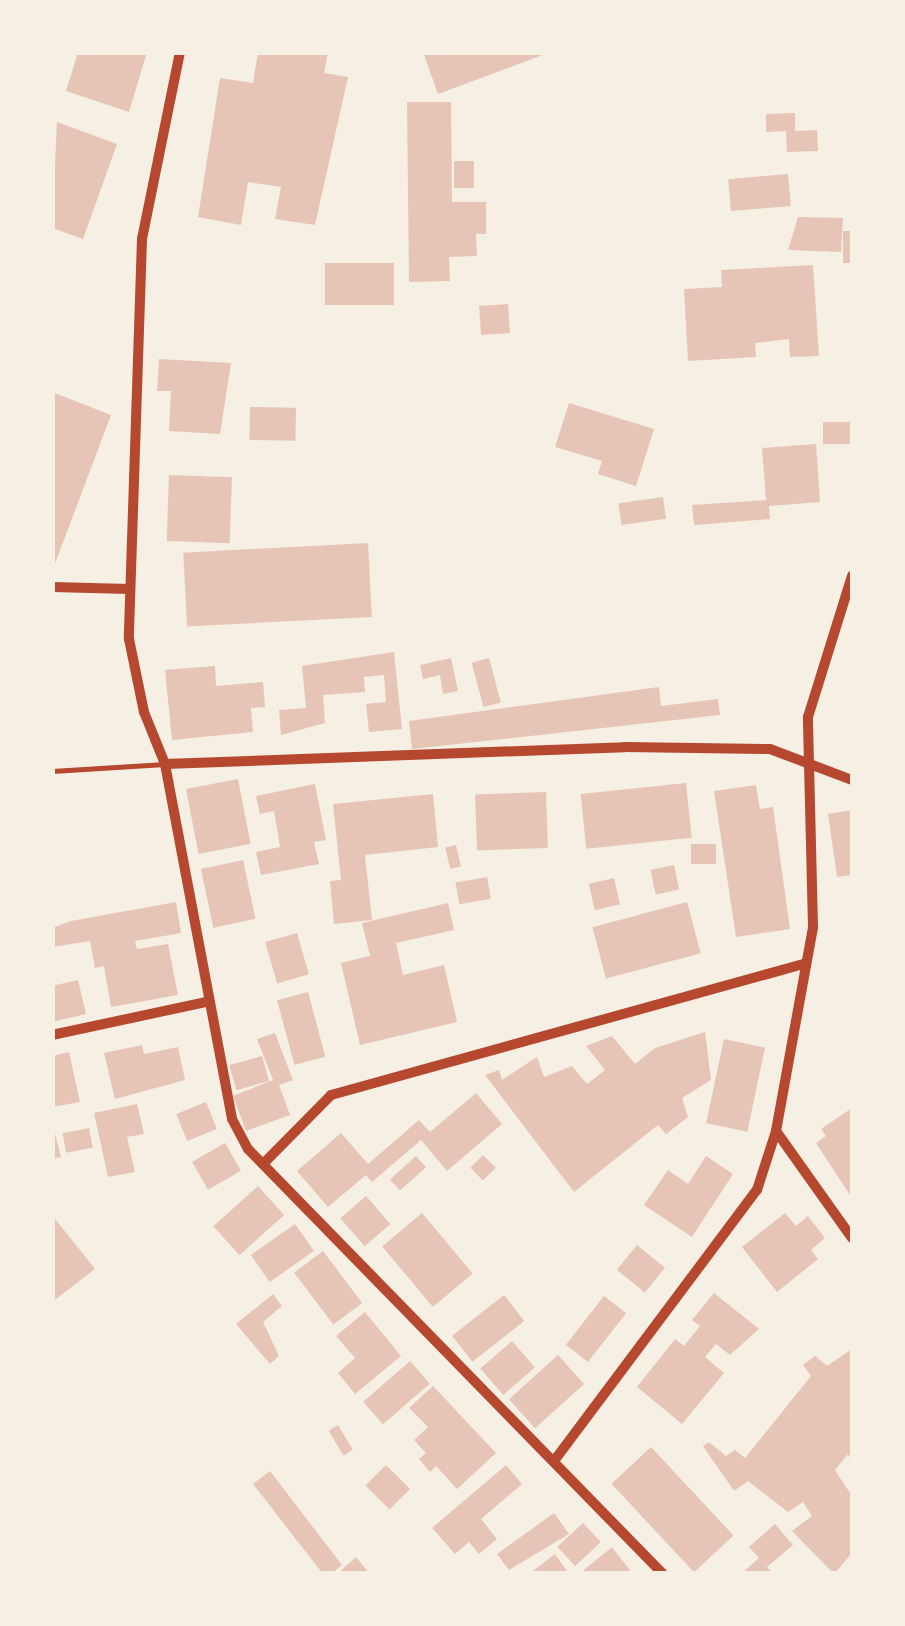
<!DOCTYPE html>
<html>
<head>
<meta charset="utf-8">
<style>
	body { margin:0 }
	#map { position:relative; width:905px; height:1626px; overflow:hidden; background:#f6efe4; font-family:"Roboto Serif",serif }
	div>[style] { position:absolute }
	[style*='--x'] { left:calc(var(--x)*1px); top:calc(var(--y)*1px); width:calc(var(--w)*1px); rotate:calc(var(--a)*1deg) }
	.building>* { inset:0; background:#e6c5b7; transform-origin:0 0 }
	.service>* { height:5px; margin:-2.5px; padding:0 2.5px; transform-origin:2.5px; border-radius:2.5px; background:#b5482f }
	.minor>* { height:10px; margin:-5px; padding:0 5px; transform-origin:5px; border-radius:5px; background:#b5482f }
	span { translate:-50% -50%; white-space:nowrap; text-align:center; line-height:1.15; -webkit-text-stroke:8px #f6efe4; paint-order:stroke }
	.frame { position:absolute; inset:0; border:55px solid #f6efe4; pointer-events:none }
</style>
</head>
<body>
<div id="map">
	<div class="building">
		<i style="clip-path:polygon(78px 52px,147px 52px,129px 112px,66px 91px)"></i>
		<i style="clip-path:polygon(258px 52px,328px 52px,324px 73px,348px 77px,315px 225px,275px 219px,281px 187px,248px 182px,241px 225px,198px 217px,220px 78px,253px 83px)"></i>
		<i style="clip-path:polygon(423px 52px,548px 52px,548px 53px,438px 94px)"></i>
		<i style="clip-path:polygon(407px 102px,451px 102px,452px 202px,486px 202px,486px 234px,476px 234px,477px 256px,449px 257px,450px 281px,409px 282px)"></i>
		<i style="clip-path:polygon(795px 113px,795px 131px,817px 130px,818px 151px,787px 152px,786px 131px,766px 132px,766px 114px)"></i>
		<i style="clip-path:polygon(57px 122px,117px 144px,83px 239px,52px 228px)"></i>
		<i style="left:454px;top:161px;width:20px;height:27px"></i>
		<i style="left:788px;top:174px;width:32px;height:60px;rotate:85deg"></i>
		<i style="clip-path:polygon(798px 217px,843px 218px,841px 252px,788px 250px)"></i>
		<i style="left:843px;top:231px;width:9px;height:32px"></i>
		<i style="left:394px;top:263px;width:42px;height:69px;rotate:90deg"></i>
		<i style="clip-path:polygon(813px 265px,819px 356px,790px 357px,789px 339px,755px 343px,756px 357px,688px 361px,684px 289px,722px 287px,721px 270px)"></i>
		<i style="left:508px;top:304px;width:29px;height:29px;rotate:86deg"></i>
		<i style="clip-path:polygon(159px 359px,231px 363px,220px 434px,169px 431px,171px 391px,157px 391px)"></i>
		<i style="clip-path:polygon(52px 392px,111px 415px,53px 569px,52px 569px)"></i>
		<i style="clip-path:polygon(569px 403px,654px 429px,636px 486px,598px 474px,602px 461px,555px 447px)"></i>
		<i style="left:250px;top:407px;width:46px;height:33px;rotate:1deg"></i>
		<i style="left:823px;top:422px;width:29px;height:22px"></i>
		<i style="clip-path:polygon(816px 444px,820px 502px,769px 506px,770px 519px,694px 525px,692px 505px,766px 500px,762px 448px)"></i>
		<i style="left:169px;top:475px;width:63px;height:66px;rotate:2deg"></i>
		<i style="left:663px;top:497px;width:22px;height:45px;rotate:82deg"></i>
		<i style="left:368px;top:543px;width:74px;height:185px;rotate:87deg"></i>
		<i style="clip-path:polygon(394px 652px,402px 729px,369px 732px,366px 704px,386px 702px,384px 675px,364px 677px,365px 692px,323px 695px,325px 723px,281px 735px,279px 710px,306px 708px,302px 666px)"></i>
		<i style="clip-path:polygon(451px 658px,458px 691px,443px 694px,440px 675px,423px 679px,420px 665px)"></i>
		<i style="left:489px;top:658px;width:46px;height:18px;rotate:75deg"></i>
		<i style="clip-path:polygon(215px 666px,216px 686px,263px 682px,265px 707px,251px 708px,253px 732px,172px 740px,165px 670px)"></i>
		<i style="clip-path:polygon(659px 687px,661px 706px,718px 699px,720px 715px,412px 749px,409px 721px)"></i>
		<i style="left:238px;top:779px;width:66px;height:53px;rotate:79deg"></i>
		<i style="left:686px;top:783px;width:55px;height:106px;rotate:84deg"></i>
		<i style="clip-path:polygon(315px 784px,326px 840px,314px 842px,319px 864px,261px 875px,256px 852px,280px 847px,274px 811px,260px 814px,256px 796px)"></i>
		<i style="clip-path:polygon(756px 785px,760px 809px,773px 807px,790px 929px,736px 937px,714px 791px)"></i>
		<i style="left:546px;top:792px;width:56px;height:71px;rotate:88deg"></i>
		<i style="clip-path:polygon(433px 794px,438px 847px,365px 855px,372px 920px,334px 924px,330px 881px,341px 880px,333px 804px)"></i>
		<i style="clip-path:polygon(852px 810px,852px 875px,837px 877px,828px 814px)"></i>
		<i style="left:691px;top:844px;width:25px;height:20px"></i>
		<i style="left:456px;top:845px;width:22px;height:11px;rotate:77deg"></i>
		<i style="left:243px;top:860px;width:60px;height:43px;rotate:78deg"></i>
		<i style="left:674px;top:865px;width:25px;height:24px;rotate:78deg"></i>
		<i style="left:487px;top:877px;width:22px;height:32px;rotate:80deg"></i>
		<i style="left:614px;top:878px;width:27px;height:26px;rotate:77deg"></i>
		<i style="clip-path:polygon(176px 902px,181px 933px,135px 941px,137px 949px,168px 944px,178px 995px,111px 1007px,104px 966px,95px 968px,90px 941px,52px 947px,52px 928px,71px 921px)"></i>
		<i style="left:687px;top:902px;width:53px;height:98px;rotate:75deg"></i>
		<i style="clip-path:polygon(448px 903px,454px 930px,396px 943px,403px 975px,444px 965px,457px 1022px,360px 1045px,341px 963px,370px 956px,362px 923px)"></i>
		<i style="left:297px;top:933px;width:43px;height:33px;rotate:74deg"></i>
		<i style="clip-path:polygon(78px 980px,86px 1014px,52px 1022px,52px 986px)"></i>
		<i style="left:308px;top:992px;width:67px;height:32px;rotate:75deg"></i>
		<i style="clip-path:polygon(705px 1032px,711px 1080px,682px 1098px,688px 1117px,666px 1134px,658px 1125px,574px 1192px,485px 1075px,499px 1070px,502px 1080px,537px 1057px,544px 1077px,572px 1066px,587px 1084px,605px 1070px,586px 1046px,612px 1036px,635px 1064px,655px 1048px)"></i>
		<i style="clip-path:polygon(275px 1033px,293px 1080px,279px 1085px,290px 1115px,246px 1131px,233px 1096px,273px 1080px,257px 1039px)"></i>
		<i style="left:724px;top:1039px;width:42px;height:86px;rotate:12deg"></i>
		<i style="clip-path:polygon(142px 1045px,144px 1054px,178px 1047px,185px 1080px,115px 1099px,104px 1053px)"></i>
		<i style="clip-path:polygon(69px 1052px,80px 1102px,52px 1107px,52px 1056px)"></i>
		<i style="left:262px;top:1056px;width:26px;height:34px;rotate:74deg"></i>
		<i style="clip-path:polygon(476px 1093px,502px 1124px,447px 1171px,421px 1140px,372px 1182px,366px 1175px,328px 1207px,297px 1171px,341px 1133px,368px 1164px,419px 1120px,430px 1132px)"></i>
		<i style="left:206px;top:1102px;width:29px;height:32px;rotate:68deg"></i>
		<i style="clip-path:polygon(137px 1104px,144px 1134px,127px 1137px,135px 1172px,108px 1177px,94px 1113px)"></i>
		<i style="clip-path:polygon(852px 1108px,852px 1198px,816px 1143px,826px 1136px,821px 1129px)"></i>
		<i style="left:89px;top:1128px;width:20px;height:27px;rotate:79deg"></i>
		<i style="clip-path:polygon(54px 1129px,61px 1157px,52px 1159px,52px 1130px)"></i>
		<i style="left:225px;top:1143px;width:32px;height:38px;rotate:60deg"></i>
		<i style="left:483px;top:1155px;width:18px;height:18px;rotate:45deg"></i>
		<i style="left:416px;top:1156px;width:15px;height:35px;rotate:48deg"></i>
		<i style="clip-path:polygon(706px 1156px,733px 1174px,692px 1237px,644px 1205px,668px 1170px,688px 1184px)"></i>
		<i style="left:258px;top:1186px;width:39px;height:60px;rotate:48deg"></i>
		<i style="left:366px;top:1196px;width:37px;height:34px;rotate:49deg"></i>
		<i style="left:422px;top:1213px;width:79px;height:52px;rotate:50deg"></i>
		<i style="clip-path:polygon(785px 1213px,796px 1226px,808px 1216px,825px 1238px,811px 1250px,818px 1259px,777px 1292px,742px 1247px)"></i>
		<i style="clip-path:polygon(52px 1215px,95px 1269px,52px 1302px)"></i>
		<i style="left:295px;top:1224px;width:33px;height:54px;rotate:55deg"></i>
		<i style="left:637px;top:1245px;width:36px;height:32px;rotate:39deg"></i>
		<i style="left:323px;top:1251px;width:65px;height:36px;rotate:53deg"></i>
		<i style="clip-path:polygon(714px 1293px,759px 1329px,730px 1355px,716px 1344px,705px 1357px,724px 1373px,682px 1424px,637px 1387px,675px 1339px,684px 1346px,700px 1326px,692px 1320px)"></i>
		<i style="clip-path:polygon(273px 1294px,282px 1306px,263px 1322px,279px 1356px,270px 1364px,236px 1324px)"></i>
		<i style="left:504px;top:1295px;width:33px;height:66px;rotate:52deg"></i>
		<i style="left:604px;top:1296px;width:28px;height:62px;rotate:38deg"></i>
		<i style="clip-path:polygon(365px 1312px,401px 1356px,355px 1394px,338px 1373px,355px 1358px,336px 1336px)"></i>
		<i style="left:512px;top:1341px;width:35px;height:42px;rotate:49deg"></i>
		<i style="clip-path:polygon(852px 1349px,852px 1461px,848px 1454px,835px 1470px,852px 1496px,852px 1553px,834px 1574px,792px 1531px,812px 1516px,803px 1502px,788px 1512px,748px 1481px,734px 1491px,703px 1446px,709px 1442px,726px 1456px,735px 1450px,745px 1458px,811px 1376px,803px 1365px,815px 1356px,827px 1366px)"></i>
		<i style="left:558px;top:1355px;width:39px;height:66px;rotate:48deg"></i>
		<i style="left:410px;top:1361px;width:30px;height:62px;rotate:49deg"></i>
		<i style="clip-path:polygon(433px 1386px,496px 1453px,457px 1489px,436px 1466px,430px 1472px,419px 1459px,426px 1453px,414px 1440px,428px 1427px,409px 1408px)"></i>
		<i style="left:338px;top:1425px;width:29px;height:11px;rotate:59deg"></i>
		<i style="left:651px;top:1447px;width:121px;height:54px;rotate:47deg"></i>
		<i style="left:386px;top:1465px;width:34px;height:29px;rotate:45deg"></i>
		<i style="clip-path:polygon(506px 1465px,522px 1484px,481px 1519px,497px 1539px,479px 1554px,469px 1542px,455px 1554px,432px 1528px)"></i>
		<i style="clip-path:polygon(270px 1471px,342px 1565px,331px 1574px,323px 1574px,253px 1484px)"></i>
		<i style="clip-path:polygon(554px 1513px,569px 1534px,509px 1570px,497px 1554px)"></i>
		<i style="left:583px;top:1523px;width:26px;height:35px;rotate:47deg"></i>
		<i style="clip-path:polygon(775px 1524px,793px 1545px,767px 1567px,773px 1574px,741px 1574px,759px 1558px,749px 1547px)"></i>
		<i style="clip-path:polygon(612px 1547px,633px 1574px,579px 1574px)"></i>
		<i style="clip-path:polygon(555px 1554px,569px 1574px,529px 1574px)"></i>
		<i style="clip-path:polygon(356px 1557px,370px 1574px,337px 1574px)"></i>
	</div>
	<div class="service">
		<i style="--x:52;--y:771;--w:113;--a:-3.5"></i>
	</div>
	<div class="minor">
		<i style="--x:180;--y:52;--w:191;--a:101.5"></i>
		<i style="--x:142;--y:239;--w:400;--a:91.9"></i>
		<i style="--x:129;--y:639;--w:75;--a:78.4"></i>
		<i style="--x:144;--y:712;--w:56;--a:68"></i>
		<i style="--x:165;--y:764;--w:361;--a:79.3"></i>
		<i style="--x:232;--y:1119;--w:34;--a:62"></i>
		<i style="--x:248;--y:1149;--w:594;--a:45.68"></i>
		<i style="--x:52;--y:587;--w:78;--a:1.5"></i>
		<i style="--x:165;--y:764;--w:460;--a:-2.1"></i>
		<i style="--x:625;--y:747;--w:145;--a:0.8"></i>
		<i style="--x:770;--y:749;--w:88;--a:20.7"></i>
		<i style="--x:52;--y:1035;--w:157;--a:-12.1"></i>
		<i style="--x:776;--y:1131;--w:131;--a:54.6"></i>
		<i style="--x:263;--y:1164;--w:97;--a:-45.4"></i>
		<i style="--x:331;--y:1095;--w:493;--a:-15.5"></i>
		<i style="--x:554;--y:1461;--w:339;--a:-53.2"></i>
		<i style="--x:757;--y:1190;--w:62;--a:-72.1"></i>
		<i style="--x:776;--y:1131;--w:207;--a:-79.7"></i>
		<i style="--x:813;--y:927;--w:210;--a:-91.4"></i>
		<i style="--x:808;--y:717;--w:148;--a:-72.7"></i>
	</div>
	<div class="frame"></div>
</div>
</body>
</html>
